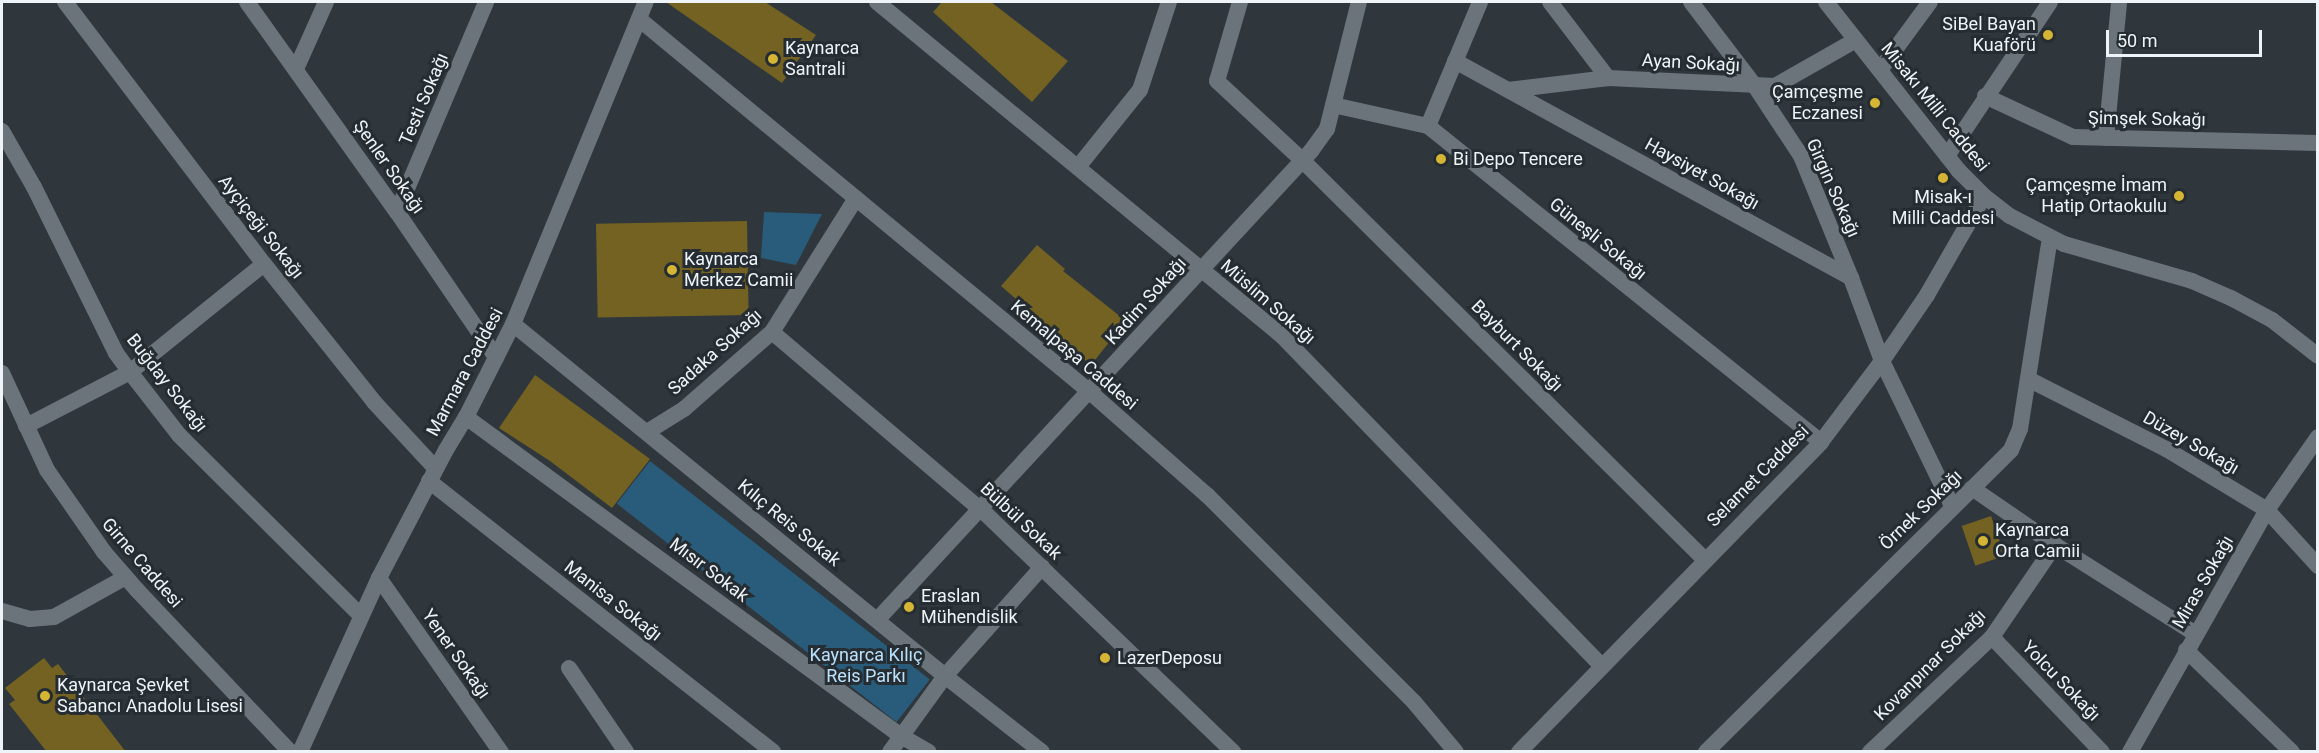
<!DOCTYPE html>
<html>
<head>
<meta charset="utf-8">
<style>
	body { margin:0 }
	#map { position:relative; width:2319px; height:753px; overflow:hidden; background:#2f373d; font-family:Roboto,sans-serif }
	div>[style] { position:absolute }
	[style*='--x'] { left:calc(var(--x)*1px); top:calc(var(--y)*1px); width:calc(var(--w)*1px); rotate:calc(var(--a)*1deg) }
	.green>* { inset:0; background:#285c7a; transform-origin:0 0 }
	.building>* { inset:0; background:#736222; transform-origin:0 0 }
	.minor>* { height:16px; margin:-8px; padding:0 8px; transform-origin:8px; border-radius:8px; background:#6b747a }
	.tertiary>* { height:16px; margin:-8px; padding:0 8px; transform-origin:8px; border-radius:8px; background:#6b747a }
	.dots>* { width:16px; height:16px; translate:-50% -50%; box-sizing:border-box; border:3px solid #262d32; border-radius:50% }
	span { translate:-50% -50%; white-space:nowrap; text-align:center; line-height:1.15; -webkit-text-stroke:6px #262d32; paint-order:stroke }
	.poi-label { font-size:18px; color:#eef4f7 }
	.right { translate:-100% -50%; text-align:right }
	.left { translate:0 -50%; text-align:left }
	.street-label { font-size:18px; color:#eef4f7 }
	.park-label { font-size:18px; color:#bae1fb }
	.frame { position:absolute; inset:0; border:3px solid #eef4f7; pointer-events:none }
	.scale { position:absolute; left:2106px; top:30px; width:156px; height:27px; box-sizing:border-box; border:3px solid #eef4f7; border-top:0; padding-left:8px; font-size:18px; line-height:21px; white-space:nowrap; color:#eef4f7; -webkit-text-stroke:4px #262d32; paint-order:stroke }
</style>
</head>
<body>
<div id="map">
	<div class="green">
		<i style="clip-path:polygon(764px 212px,822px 214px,796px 265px,761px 258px)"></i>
		<i style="left:650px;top:461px;width:355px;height:54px;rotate:38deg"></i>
	</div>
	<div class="building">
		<i style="clip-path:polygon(666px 2px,765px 2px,816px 35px,782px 83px)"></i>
		<i style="clip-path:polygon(942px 2px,991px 2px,1068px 61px,1032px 102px,933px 12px)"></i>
		<i style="left:747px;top:221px;width:94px;height:151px;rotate:89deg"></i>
		<i style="clip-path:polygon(1037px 245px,1065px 269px,1063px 271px,1126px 321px,1091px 365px,1035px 321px,1038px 318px,1001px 286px)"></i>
		<i style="clip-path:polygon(535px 375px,650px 459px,612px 508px,550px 461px,499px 428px)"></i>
		<i style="left:1991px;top:516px;width:42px;height:31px;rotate:71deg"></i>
		<i style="clip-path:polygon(44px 658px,52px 668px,58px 664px,126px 752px,47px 752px,9px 704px,15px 700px,5px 688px)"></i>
	</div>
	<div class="minor">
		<i style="--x:65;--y:2;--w:329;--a:52.8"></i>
		<i style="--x:264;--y:264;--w:176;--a:51.4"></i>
		<i style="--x:374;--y:402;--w:91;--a:47.2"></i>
		<i style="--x:247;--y:2;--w:258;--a:54.5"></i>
		<i style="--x:397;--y:212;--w:176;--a:55.7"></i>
		<i style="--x:877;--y:2;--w:525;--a:39.51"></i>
		<i style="--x:1282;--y:336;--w:460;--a:45.9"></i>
		<i style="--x:1240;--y:2;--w:82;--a:106.2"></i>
		<i style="--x:1217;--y:81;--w:117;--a:42.9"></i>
		<i style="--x:1303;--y:161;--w:565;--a:44.78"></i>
		<i style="--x:1550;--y:2;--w:96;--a:52.7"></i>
		<i style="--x:1608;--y:78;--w:167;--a:2.7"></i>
		<i style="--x:1775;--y:86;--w:93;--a:-29.6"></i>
		<i style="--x:1691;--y:2;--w:106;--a:52.7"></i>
		<i style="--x:1755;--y:86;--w:84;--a:56.7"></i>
		<i style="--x:1801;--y:156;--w:132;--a:67.7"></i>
		<i style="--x:1455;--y:61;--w:452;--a:28.7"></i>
		<i style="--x:1851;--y:278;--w:89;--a:69.5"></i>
		<i style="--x:1882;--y:361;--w:161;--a:64.2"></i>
		<i style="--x:296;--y:69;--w:73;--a:-65.9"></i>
		<i style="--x:1880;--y:70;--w:84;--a:-53.7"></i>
		<i style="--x:1508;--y:90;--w:101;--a:-6.8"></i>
		<i style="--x:1985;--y:96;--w:97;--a:25"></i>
		<i style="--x:2073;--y:137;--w:245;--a:1.4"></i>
		<i style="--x:1333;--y:105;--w:97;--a:12.5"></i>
		<i style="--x:1428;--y:126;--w:504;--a:38.8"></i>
		<i style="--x:1428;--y:126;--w:134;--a:-67.2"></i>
		<i style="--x:2;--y:131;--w:64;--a:60.3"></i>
		<i style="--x:34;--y:187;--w:185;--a:63.7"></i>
		<i style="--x:116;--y:353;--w:24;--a:54"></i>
		<i style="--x:130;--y:372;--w:80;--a:52.1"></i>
		<i style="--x:179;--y:435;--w:257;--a:44.8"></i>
		<i style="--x:2106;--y:138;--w:137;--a:-84.5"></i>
		<i style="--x:1078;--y:167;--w:99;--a:-51.2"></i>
		<i style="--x:1140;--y:90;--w:93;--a:-71.8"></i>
		<i style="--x:397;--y:212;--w:228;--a:-67"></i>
		<i style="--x:513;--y:324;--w:557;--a:39.17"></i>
		<i style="--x:945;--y:676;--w:123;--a:38.1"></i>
		<i style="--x:772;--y:332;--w:282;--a:40.4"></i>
		<i style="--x:987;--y:515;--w:342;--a:43.9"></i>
		<i style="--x:2;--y:373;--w:107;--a:65.1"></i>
		<i style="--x:47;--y:470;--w:100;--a:55.2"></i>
		<i style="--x:104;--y:552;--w:50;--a:49"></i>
		<i style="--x:137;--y:590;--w:223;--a:46.6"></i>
		<i style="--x:2028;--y:379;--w:155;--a:26.9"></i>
		<i style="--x:2166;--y:449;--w:118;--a:31.1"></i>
		<i style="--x:2267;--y:510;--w:76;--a:47.7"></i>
		<i style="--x:466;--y:417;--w:539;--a:36.25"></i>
		<i style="--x:901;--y:736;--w:32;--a:30"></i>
		<i style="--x:26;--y:426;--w:117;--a:-27.4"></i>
		<i style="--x:130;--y:372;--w:172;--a:-38.9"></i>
		<i style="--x:647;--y:432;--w:44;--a:-31.9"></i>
		<i style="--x:684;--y:409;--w:117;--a:-41.2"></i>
		<i style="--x:772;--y:332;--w:158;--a:-57.9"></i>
		<i style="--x:429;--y:481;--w:438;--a:38.2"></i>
		<i style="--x:1972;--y:488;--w:101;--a:34.5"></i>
		<i style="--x:2055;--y:545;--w:167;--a:32.3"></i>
		<i style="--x:379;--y:578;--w:213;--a:55"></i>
		<i style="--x:2;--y:611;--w:29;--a:16"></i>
		<i style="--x:30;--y:619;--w:24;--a:-5"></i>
		<i style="--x:54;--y:617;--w:82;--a:-29.1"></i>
		<i style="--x:878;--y:619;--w:638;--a:-47.22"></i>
		<i style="--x:1311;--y:151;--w:27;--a:-54"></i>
		<i style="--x:1327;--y:129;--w:131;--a:-75.9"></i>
		<i style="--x:1992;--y:637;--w:159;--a:46.3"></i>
		<i style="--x:2186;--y:650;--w:147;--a:43.9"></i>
		<i style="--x:569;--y:668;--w:102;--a:55.8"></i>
		<i style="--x:890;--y:752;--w:94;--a:-54.1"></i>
		<i style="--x:945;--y:676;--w:146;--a:-48.3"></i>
		<i style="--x:1706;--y:752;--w:429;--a:-44.7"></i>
		<i style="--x:2011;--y:450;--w:23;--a:-67"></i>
		<i style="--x:2020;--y:429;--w:194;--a:-81.1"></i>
		<i style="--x:1870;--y:752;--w:168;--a:-43.3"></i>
		<i style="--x:1992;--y:637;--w:112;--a:-55.6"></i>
		<i style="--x:2130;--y:752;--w:278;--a:-60.5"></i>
		<i style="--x:2267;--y:510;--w:89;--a:-55.1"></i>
	</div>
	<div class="tertiary">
		<i style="--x:1826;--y:2;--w:214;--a:51.8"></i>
		<i style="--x:1958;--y:170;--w:37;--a:45"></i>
		<i style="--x:1984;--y:196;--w:33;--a:38"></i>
		<i style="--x:2010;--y:216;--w:61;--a:27.4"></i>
		<i style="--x:2064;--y:244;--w:133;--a:16.1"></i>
		<i style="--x:2192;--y:281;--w:43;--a:23.6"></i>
		<i style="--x:2231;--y:298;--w:47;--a:28.2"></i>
		<i style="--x:2272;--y:320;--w:58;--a:38"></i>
		<i style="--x:639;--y:19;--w:585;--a:39.59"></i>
		<i style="--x:1090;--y:392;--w:156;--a:41.4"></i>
		<i style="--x:1207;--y:495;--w:293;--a:45"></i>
		<i style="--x:1414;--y:702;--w:65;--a:50"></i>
		<i style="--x:1947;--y:156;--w:185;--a:-56.2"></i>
		<i style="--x:300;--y:752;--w:191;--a:-65.6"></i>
		<i style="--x:379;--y:578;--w:144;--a:-62.4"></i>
		<i style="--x:446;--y:450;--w:39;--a:-59"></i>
		<i style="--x:466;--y:417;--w:104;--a:-63.2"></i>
		<i style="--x:513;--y:324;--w:348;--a:-67.6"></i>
		<i style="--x:1519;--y:752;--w:433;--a:-45.7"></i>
		<i style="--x:1821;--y:442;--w:101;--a:-53"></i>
		<i style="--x:1882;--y:361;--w:80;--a:-55.7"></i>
		<i style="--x:1927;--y:295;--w:114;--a:-60.1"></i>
	</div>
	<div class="dots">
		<i style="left:2048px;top:35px;background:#d5b534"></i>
		<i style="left:773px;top:59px;background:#d5b534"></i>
		<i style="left:1875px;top:103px;background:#d5b534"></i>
		<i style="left:1441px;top:159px;background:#d5b534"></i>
		<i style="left:1943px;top:178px;background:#d5b534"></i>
		<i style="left:2179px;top:196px;background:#d5b534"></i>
		<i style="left:672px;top:270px;background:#d5b534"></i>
		<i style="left:1983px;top:541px;background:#d5b534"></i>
		<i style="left:909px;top:607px;background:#d5b534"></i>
		<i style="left:1105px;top:658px;background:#d5b534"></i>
		<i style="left:45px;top:696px;background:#d5b534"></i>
	</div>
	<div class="poi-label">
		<span class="right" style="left:2036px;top:35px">SiBel Bayan<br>Kuaförü</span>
		<span class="left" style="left:785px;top:59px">Kaynarca<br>Santrali</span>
		<span class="right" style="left:1863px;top:103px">Çamçeşme<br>Eczanesi</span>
		<span class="left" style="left:1453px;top:159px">Bi Depo Tencere</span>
		<span class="right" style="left:2167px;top:196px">Çamçeşme İmam<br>Hatip Ortaokulu</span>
		<span style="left:1943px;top:208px">Misak-ı<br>Milli Caddesi</span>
		<span class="left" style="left:684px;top:270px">Kaynarca<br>Merkez Camii</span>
		<span class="left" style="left:1995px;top:541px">Kaynarca<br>Orta Camii</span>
		<span class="left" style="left:921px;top:607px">Eraslan<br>Mühendislik</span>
		<span class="left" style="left:1117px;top:658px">LazerDeposu</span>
		<span class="left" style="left:57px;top:696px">Kaynarca Şevket<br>Sabancı Anadolu Lisesi</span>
	</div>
	<div class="street-label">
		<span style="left:1691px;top:63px;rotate:3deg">Ayan Sokağı</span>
		<span style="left:424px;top:99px;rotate:-67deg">Testi Sokağı</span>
		<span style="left:1935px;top:107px;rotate:51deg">Misakı Milli Caddesi</span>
		<span style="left:2147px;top:119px;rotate:1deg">Şimşek Sokağı</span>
		<span style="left:389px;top:167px;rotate:55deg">Şenler Sokağı</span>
		<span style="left:1702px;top:174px;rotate:29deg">Haysiyet Sokağı</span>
		<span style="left:1833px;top:188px;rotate:66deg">Girgin Sokağı</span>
		<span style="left:261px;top:227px;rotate:52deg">Ayçiçeği Sokağı</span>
		<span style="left:1598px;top:239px;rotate:39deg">Güneşli Sokağı</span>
		<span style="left:1146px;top:301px;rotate:-48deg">Kadim Sokağı</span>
		<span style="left:1268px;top:302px;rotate:41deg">Müslim Sokağı</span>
		<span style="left:1517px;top:346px;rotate:45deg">Bayburt Sokağı</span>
		<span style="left:715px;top:352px;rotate:-42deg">Sadaka Sokağı</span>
		<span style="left:1074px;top:355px;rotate:40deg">Kemalpaşa Caddesi</span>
		<span style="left:465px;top:372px;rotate:-62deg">Marmara Caddesi</span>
		<span style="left:167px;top:383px;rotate:52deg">Buğday Sokağı</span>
		<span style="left:2191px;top:443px;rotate:30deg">Düzey Sokağı</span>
		<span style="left:1758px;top:476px;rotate:-45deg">Selamet Caddesi</span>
		<span style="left:1921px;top:510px;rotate:-44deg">Örnek Sokağı</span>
		<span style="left:1021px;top:521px;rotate:43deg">Bülbül Sokak</span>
		<span style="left:789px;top:523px;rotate:39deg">Kılıç Reis Sokak</span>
		<span style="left:142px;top:563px;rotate:49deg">Girne Caddesi</span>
		<span style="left:709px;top:570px;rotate:37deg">Mısır Sokak</span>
		<span style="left:2203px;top:582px;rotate:-60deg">Miras Sokağı</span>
		<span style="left:613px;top:601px;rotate:38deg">Manisa Sokağı</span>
		<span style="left:456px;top:654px;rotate:55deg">Yener Sokağı</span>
		<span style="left:1930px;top:665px;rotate:-45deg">Kovanpınar Sokağı</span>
		<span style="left:2061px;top:681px;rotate:46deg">Yolcu Sokağı</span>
	</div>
	<div class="park-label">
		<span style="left:866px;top:666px">Kaynarca Kılıç<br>Reis Parkı</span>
	</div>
	<div class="frame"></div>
	<div class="scale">50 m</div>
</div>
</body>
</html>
